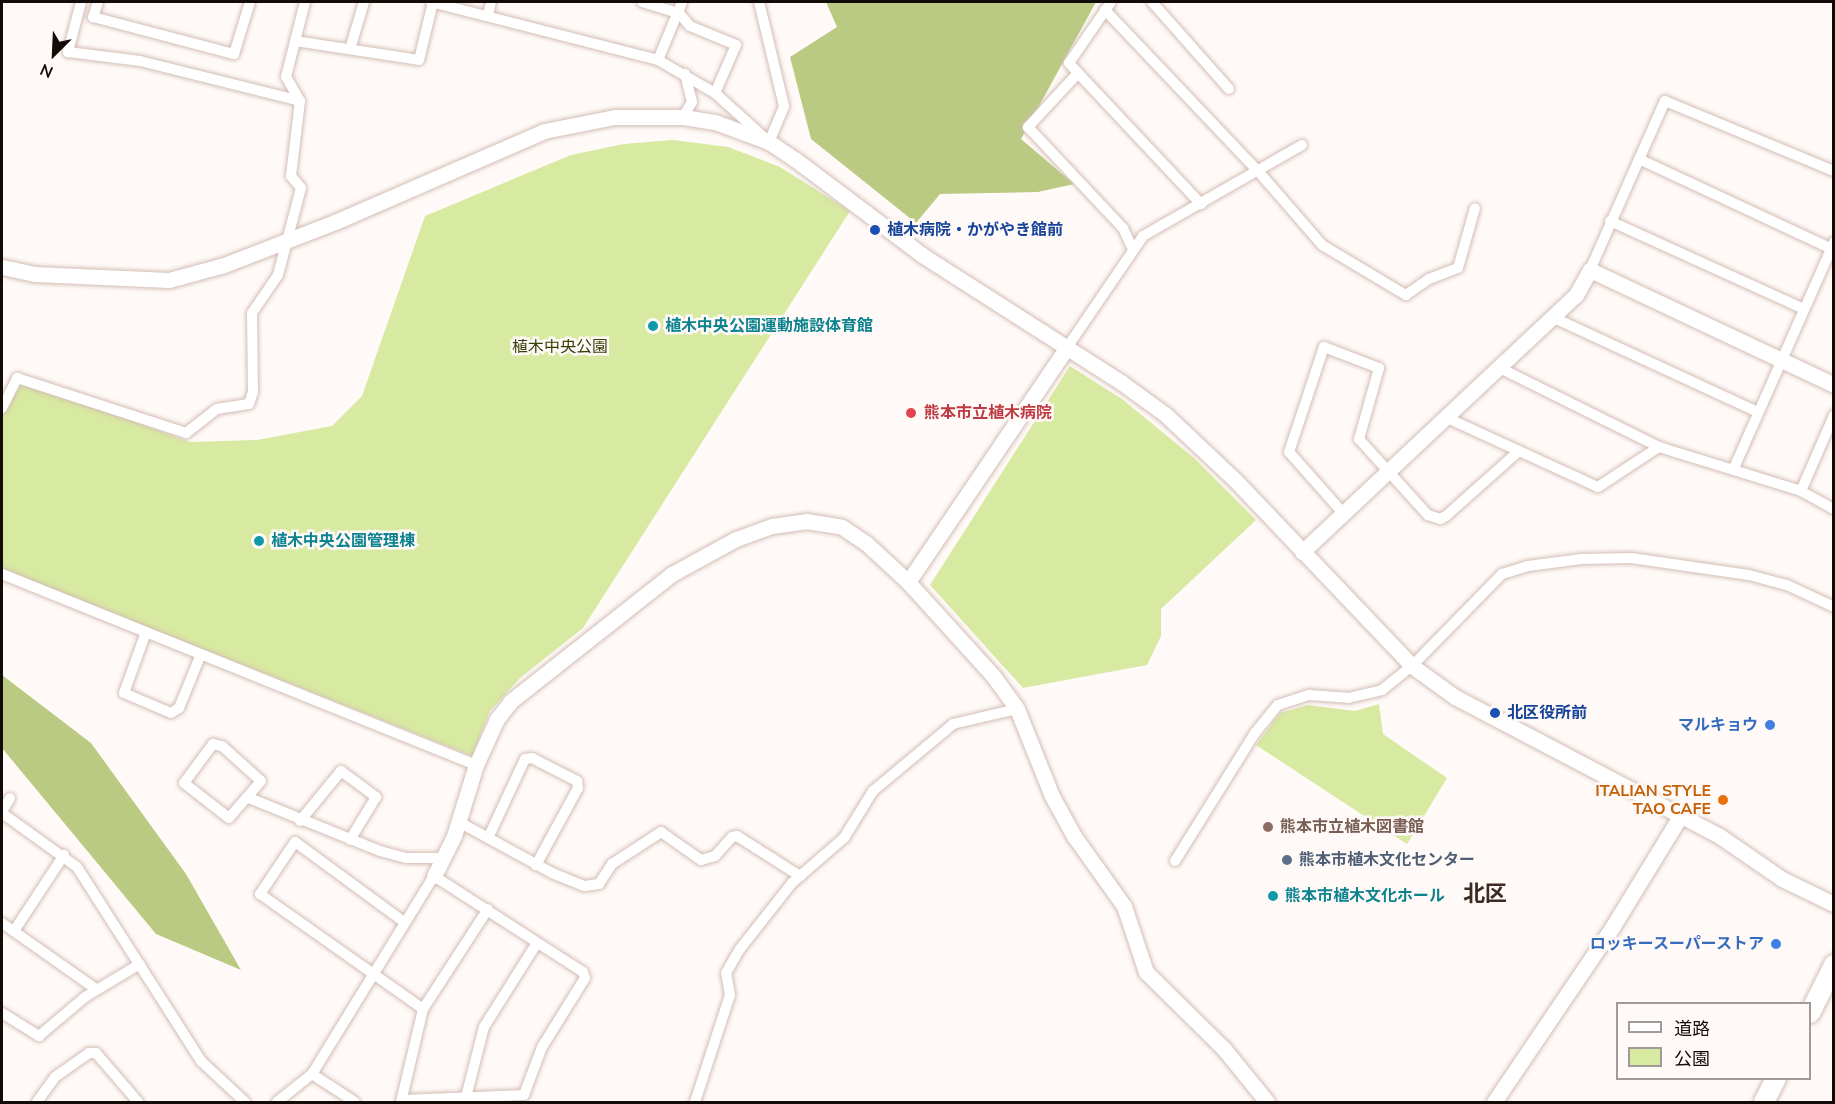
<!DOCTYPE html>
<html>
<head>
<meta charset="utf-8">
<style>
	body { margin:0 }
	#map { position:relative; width:1835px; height:1104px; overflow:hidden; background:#fffaf8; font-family:"Nunito Sans","Noto Sans JP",sans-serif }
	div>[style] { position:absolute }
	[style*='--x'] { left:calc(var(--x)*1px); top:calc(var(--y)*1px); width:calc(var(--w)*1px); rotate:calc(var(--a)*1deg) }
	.green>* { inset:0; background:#d8e9a1 }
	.forest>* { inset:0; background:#baca82 }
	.roads { filter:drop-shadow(0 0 2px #d3bdb4) drop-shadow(0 0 2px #d3bdb4) }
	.street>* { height:10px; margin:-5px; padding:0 5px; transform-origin:5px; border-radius:5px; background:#fff }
	.secondary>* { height:15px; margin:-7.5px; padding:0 7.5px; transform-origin:7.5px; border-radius:7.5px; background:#fff }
	.highway>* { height:20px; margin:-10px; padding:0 10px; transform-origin:10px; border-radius:10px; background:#fff }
	.dots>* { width:16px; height:16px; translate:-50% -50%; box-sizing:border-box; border:3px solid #fffaf8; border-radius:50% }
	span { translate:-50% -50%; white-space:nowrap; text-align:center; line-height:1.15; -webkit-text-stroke:5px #fffaf8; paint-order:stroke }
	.transit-label { font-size:16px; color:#164399; font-weight:700 }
	.left { translate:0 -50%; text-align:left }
	.culture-label { font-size:16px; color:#0d838f; font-weight:700 }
	.park-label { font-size:16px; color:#374008 }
	.health-label { font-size:16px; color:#be3a42; font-weight:700 }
	.shop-label { font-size:16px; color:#366cbe; font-weight:700 }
	.right { translate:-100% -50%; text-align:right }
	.food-label { font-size:16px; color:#c56008; font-weight:700 }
	.education-label { font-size:16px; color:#785e54; font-weight:700 }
	.service-label { font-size:16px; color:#4e5e75; font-weight:700 }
	.district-label { font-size:22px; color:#3c2b24; font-weight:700 }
	.frame { position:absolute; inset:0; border:3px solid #120b08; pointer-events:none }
	.legend { position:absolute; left:1616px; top:1002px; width:195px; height:78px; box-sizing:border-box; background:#fffaf8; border:2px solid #a09a98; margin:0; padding:8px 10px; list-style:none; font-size:18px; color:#120b08 }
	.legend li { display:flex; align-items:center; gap:12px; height:30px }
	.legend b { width:30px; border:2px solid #a09a98 }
	.north { position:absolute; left:24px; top:24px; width:60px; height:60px; -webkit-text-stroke:4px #fffaf8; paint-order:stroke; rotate:204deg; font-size:16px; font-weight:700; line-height:24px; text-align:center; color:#120b08 }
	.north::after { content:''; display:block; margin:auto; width:21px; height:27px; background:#120b08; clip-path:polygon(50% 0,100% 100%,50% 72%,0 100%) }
</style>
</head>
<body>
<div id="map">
	<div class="green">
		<i style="clip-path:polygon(673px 140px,728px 147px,780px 167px,850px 211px,583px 628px,520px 678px,490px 711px,472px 756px,2px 569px,2px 418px,14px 387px,27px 383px,190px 442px,257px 440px,332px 426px,362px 396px,425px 216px,571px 155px,624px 144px)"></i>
		<i style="clip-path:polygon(1070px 366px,1122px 399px,1194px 458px,1256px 520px,1161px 609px,1161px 636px,1147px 665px,1023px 688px,930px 585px)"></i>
		<i style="clip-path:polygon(1379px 704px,1383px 734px,1447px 778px,1407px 844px,1256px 745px,1280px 713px,1308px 705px,1355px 711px)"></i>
	</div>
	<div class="forest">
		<i style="clip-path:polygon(826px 2px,1096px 2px,1021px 139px,1074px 184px,1038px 192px,940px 194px,916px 223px,811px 139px,790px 57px,837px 27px)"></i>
		<i style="clip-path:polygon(2px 675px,91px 743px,186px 874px,241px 970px,156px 934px,2px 748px)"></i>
	</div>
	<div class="roads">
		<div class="street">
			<i style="--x:81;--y:2;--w:52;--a:104.6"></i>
			<i style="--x:68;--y:52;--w:73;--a:7.1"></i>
			<i style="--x:140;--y:61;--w:165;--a:14"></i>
			<i style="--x:98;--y:2;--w:16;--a:108"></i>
			<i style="--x:93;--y:17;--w:146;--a:14.7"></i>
			<i style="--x:234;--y:54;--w:54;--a:-72.9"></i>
			<i style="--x:431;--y:2;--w:234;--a:14.3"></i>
			<i style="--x:658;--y:60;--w:66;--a:30.1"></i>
			<i style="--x:715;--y:93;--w:73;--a:42.2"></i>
			<i style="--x:769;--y:142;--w:39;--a:-67"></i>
			<i style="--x:784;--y:106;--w:107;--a:-103.5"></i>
			<i style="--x:642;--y:2;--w:39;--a:17"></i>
			<i style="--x:679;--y:13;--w:17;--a:50"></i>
			<i style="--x:690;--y:26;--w:50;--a:22.4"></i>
			<i style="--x:736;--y:45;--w:52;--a:113.6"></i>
			<i style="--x:1111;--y:2;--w:74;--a:124.5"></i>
			<i style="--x:1069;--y:63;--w:13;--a:48"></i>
			<i style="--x:1078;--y:73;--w:74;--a:132.8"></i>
			<i style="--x:1028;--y:127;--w:139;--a:46.8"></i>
			<i style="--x:1123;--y:228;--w:21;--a:65"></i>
			<i style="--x:1152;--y:2;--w:116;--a:48.5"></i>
			<i style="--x:1105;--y:10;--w:222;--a:46.5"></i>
			<i style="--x:1258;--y:171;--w:98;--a:49.1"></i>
			<i style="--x:1322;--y:245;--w:98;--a:30.8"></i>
			<i style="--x:1406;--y:295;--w:28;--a:-35"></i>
			<i style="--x:1429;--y:279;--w:31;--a:-21"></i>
			<i style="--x:1458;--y:268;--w:62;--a:-74.2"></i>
			<i style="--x:488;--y:15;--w:13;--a:-77"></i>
			<i style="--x:295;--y:41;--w:125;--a:8.7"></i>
			<i style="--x:419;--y:60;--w:60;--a:-76.4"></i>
			<i style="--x:350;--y:49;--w:49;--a:-73.4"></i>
			<i style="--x:658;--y:60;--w:63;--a:-67.5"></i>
			<i style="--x:1078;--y:73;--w:180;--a:46.8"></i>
			<i style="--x:683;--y:117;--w:17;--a:-59"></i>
			<i style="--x:692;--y:102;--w:29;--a:-104"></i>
			<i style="--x:1639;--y:159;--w:215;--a:25"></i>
			<i style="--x:1610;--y:221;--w:213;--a:24.4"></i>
			<i style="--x:1590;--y:270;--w:185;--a:-66.1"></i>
			<i style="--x:1665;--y:101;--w:183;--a:22.5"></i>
			<i style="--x:1552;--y:317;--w:227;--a:24.8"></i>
			<i style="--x:1066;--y:349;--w:137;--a:-55.7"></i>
			<i style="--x:1143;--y:236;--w:183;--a:-29.8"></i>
			<i style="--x:2;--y:408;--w:34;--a:-63"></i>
			<i style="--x:17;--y:378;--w:178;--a:18"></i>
			<i style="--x:186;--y:433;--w:39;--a:-38"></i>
			<i style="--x:217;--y:409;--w:32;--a:-9"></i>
			<i style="--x:249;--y:404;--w:13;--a:-72"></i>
			<i style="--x:253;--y:392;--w:79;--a:-90.7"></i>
			<i style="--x:252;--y:313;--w:46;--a:-55.6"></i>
			<i style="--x:278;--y:275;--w:90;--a:-75.2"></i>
			<i style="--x:301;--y:188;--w:16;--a:-130"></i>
			<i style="--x:291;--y:176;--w:76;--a:-83.2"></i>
			<i style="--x:300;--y:101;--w:28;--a:-120"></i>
			<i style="--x:286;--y:77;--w:77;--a:-75.8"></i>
			<i style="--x:1445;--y:417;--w:168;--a:24.6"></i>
			<i style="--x:1598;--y:487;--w:73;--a:-33.3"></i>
			<i style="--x:1659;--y:447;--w:180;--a:-153.6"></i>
			<i style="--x:1659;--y:447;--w:149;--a:17.2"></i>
			<i style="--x:1801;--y:491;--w:38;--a:29"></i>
			<i style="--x:1734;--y:468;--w:247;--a:-66.1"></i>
			<i style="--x:1801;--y:491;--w:83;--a:-66.5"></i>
			<i style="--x:1343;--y:513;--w:81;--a:-131.5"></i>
			<i style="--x:1289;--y:452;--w:111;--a:-71.6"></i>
			<i style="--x:1324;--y:347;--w:59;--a:20.9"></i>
			<i style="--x:1379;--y:368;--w:74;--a:105.7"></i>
			<i style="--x:1359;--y:439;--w:103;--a:47.8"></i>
			<i style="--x:1428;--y:515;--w:13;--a:18"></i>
			<i style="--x:1440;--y:519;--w:7;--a:-27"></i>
			<i style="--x:1446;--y:516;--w:98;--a:-41.7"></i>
			<i style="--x:2;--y:574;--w:511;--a:21.95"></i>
			<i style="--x:146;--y:632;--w:65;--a:109.8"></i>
			<i style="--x:124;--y:693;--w:51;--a:23.1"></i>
			<i style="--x:171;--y:713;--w:9;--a:-32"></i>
			<i style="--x:179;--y:708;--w:58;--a:-67.8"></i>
			<i style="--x:213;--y:744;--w:9;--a:13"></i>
			<i style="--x:222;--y:746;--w:52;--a:41.9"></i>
			<i style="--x:261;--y:781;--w:49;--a:130.9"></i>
			<i style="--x:229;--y:818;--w:57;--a:-142.1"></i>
			<i style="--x:184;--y:783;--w:49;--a:-53.4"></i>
			<i style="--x:249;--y:798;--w:141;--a:22"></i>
			<i style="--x:380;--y:851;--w:27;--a:15"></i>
			<i style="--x:406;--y:858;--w:36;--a:0"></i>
			<i style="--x:2;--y:811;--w:15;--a:-58"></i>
			<i style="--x:2;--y:813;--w:92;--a:35.8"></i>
			<i style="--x:77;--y:867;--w:230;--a:57.4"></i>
			<i style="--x:201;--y:1061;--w:60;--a:43"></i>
			<i style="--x:300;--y:821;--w:65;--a:-50.6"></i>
			<i style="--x:341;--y:771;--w:44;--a:36.6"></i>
			<i style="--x:376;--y:797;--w:50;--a:121.2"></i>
			<i style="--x:459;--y:822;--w:106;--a:28.7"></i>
			<i style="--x:552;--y:873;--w:35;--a:22"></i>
			<i style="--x:585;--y:886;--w:14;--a:-8"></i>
			<i style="--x:599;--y:884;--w:24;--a:-57"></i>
			<i style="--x:612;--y:864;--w:59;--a:-33.1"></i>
			<i style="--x:661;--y:832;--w:49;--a:35"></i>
			<i style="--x:701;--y:860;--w:15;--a:-16"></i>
			<i style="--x:715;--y:856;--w:25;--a:-48"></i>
			<i style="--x:732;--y:837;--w:5;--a:-11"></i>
			<i style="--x:737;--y:836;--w:75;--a:32.4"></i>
			<i style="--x:488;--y:838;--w:87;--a:-64.9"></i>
			<i style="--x:525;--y:759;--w:7;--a:-8"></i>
			<i style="--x:532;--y:758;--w:51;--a:27.1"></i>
			<i style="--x:577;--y:781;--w:7;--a:82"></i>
			<i style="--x:578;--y:788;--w:88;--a:118.6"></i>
			<i style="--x:1175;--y:861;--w:151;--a:-58"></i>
			<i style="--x:1255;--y:733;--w:36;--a:-51"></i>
			<i style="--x:1278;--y:705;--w:33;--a:-18"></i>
			<i style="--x:1309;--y:695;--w:39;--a:4"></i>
			<i style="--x:1348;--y:698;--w:35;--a:-13"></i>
			<i style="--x:1382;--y:690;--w:38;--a:-39"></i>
			<i style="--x:1412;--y:666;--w:129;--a:-45.6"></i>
			<i style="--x:1502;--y:574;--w:27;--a:-17"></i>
			<i style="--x:1528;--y:566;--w:54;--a:-7.4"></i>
			<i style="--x:1582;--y:559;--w:49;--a:-1.2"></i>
			<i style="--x:1631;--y:558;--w:119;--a:8.2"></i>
			<i style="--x:1749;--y:575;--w:39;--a:15"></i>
			<i style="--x:1787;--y:585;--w:52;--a:25.1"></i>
			<i style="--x:404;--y:922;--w:135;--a:-143.7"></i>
			<i style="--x:295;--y:842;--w:63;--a:123.9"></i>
			<i style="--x:260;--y:894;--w:199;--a:35.2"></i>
			<i style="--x:2;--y:923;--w:115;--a:35.1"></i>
			<i style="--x:14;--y:931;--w:91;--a:-56.7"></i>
			<i style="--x:2;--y:1013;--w:44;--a:31.9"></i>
			<i style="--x:39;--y:1036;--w:60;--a:-40.3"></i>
			<i style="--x:85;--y:997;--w:64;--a:-31"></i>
			<i style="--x:312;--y:1074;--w:51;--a:33.1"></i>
			<i style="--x:466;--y:1097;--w:72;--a:-75.6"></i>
			<i style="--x:484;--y:1027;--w:99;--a:-57.8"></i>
			<i style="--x:37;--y:1102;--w:31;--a:-54"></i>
			<i style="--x:55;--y:1077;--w:42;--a:-35.2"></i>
			<i style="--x:89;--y:1053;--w:7;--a:0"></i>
			<i style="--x:96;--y:1053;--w:65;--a:49.4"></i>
			<i style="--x:277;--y:1102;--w:45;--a:-38.7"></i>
			<i style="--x:312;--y:1074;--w:233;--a:-58.4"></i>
			<i style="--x:434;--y:876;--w:177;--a:32.8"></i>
			<i style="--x:583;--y:972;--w:6;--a:72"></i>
			<i style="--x:585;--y:978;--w:81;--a:121.9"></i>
			<i style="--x:542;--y:1047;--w:51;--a:110.6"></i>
			<i style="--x:524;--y:1095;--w:121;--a:177.6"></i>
			<i style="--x:401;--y:1102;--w:96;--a:-76.7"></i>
			<i style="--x:423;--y:1009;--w:119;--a:-57"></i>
			<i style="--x:695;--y:1102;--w:113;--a:-71.9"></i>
			<i style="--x:730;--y:995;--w:22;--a:-100"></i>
			<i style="--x:726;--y:973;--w:28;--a:-60"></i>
			<i style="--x:740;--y:949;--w:84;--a:-51.8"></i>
			<i style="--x:792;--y:883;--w:69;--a:-40.9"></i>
			<i style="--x:844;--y:838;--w:55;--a:-58.3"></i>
			<i style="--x:873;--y:791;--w:104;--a:-39.9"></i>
			<i style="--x:953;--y:724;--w:66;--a:-13.2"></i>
		</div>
		<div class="secondary">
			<i style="--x:2;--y:267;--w:33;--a:12"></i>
			<i style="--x:34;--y:274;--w:135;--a:2.5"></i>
			<i style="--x:169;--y:280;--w:57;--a:-15.3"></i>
			<i style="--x:224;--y:265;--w:119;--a:-21.2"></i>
			<i style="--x:335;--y:222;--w:228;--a:-23.5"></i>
			<i style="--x:544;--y:131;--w:72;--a:-11.2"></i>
			<i style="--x:615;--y:117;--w:68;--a:0"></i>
			<i style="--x:683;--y:117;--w:32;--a:9"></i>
			<i style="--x:715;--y:122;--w:58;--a:20.3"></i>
			<i style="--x:769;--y:142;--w:32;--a:34"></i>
			<i style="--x:796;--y:160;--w:158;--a:37"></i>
			<i style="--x:922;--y:255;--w:237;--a:32.6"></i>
			<i style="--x:1122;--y:383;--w:54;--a:36"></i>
			<i style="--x:1166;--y:415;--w:96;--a:43.3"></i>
			<i style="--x:1236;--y:481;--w:255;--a:46.4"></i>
			<i style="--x:1412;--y:666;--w:53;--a:35.8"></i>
			<i style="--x:1455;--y:697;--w:297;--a:27.7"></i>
			<i style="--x:1718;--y:835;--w:78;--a:34.5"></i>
			<i style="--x:1782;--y:879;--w:58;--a:25.7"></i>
			<i style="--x:1302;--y:552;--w:376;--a:-43.2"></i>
			<i style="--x:1576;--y:295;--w:29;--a:-61"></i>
			<i style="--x:1590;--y:270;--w:270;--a:25.2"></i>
			<i style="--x:908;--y:582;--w:282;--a:-55.9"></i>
			<i style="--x:434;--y:876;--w:45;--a:-63.4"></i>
			<i style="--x:454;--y:836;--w:74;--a:-72.8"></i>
			<i style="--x:476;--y:765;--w:51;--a:-65.5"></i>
			<i style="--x:497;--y:719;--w:23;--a:-52"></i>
			<i style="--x:511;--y:701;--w:205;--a:-38.3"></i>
			<i style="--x:672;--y:574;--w:73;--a:-28.7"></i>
			<i style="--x:736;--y:539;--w:38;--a:-20"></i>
			<i style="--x:772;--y:526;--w:34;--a:-8"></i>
			<i style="--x:806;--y:521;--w:36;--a:9"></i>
			<i style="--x:842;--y:527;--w:30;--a:34"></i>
			<i style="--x:867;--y:544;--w:56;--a:42.8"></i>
			<i style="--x:908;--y:582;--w:128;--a:47.8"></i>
			<i style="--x:994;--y:677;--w:39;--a:54"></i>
			<i style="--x:1017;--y:709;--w:94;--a:68.1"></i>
			<i style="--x:1052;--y:796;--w:46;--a:61.2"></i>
			<i style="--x:1074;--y:836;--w:86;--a:54.5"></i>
			<i style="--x:1124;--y:906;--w:70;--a:71.6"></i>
			<i style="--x:1146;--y:972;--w:110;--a:44.6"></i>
			<i style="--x:1224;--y:1049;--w:68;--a:50.9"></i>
			<i style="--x:1494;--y:1102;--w:212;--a:-55.9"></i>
			<i style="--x:1613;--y:926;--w:130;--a:-58.5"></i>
		</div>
		<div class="highway">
			<i style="--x:1810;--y:1013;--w:54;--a:-63.4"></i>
			<i style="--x:1764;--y:1102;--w:27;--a:-63"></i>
		</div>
	</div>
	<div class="dots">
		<i style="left:875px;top:230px;background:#1a4fb4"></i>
		<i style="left:653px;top:326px;background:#0f9aa8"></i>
		<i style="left:911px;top:413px;background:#e0444e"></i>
		<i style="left:259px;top:541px;background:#0f9aa8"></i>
		<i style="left:1495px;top:713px;background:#1a4fb4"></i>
		<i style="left:1770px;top:725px;background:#3f7fe0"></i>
		<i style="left:1723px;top:800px;background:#e8710a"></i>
		<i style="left:1268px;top:827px;background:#8d6e63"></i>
		<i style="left:1287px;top:860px;background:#5c6f8a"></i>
		<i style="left:1273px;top:896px;background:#0f9aa8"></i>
		<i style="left:1776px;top:944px;background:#3f7fe0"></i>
	</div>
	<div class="transit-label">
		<span class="left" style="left:887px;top:230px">植木病院・かがやき館前</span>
		<span class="left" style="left:1507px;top:713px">北区役所前</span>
	</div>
	<div class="culture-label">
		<span class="left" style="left:665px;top:326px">植木中央公園運動施設体育館</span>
		<span class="left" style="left:271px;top:541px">植木中央公園管理棟</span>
		<span class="left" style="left:1285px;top:896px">熊本市植木文化ホール</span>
	</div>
	<div class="park-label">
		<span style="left:560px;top:347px">植木中央公園</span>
	</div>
	<div class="health-label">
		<span class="left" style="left:924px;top:413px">熊本市立植木病院</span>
	</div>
	<div class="shop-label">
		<span class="right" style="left:1758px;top:725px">マルキョウ</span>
		<span class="right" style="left:1764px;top:944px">ロッキースーパーストア</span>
	</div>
	<div class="food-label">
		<span class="right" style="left:1711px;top:800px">ITALIAN STYLE<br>TAO CAFE</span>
	</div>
	<div class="education-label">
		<span class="left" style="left:1280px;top:827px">熊本市立植木図書館</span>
	</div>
	<div class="service-label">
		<span class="left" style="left:1299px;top:860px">熊本市植木文化センター</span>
	</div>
	<div class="district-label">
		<span style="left:1485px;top:895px">北区</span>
	</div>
	<div class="frame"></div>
	<ul class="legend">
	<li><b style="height:8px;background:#fff"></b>道路</li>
	<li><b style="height:16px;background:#d8e9a1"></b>公園</li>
	</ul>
	<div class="north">N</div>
</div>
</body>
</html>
